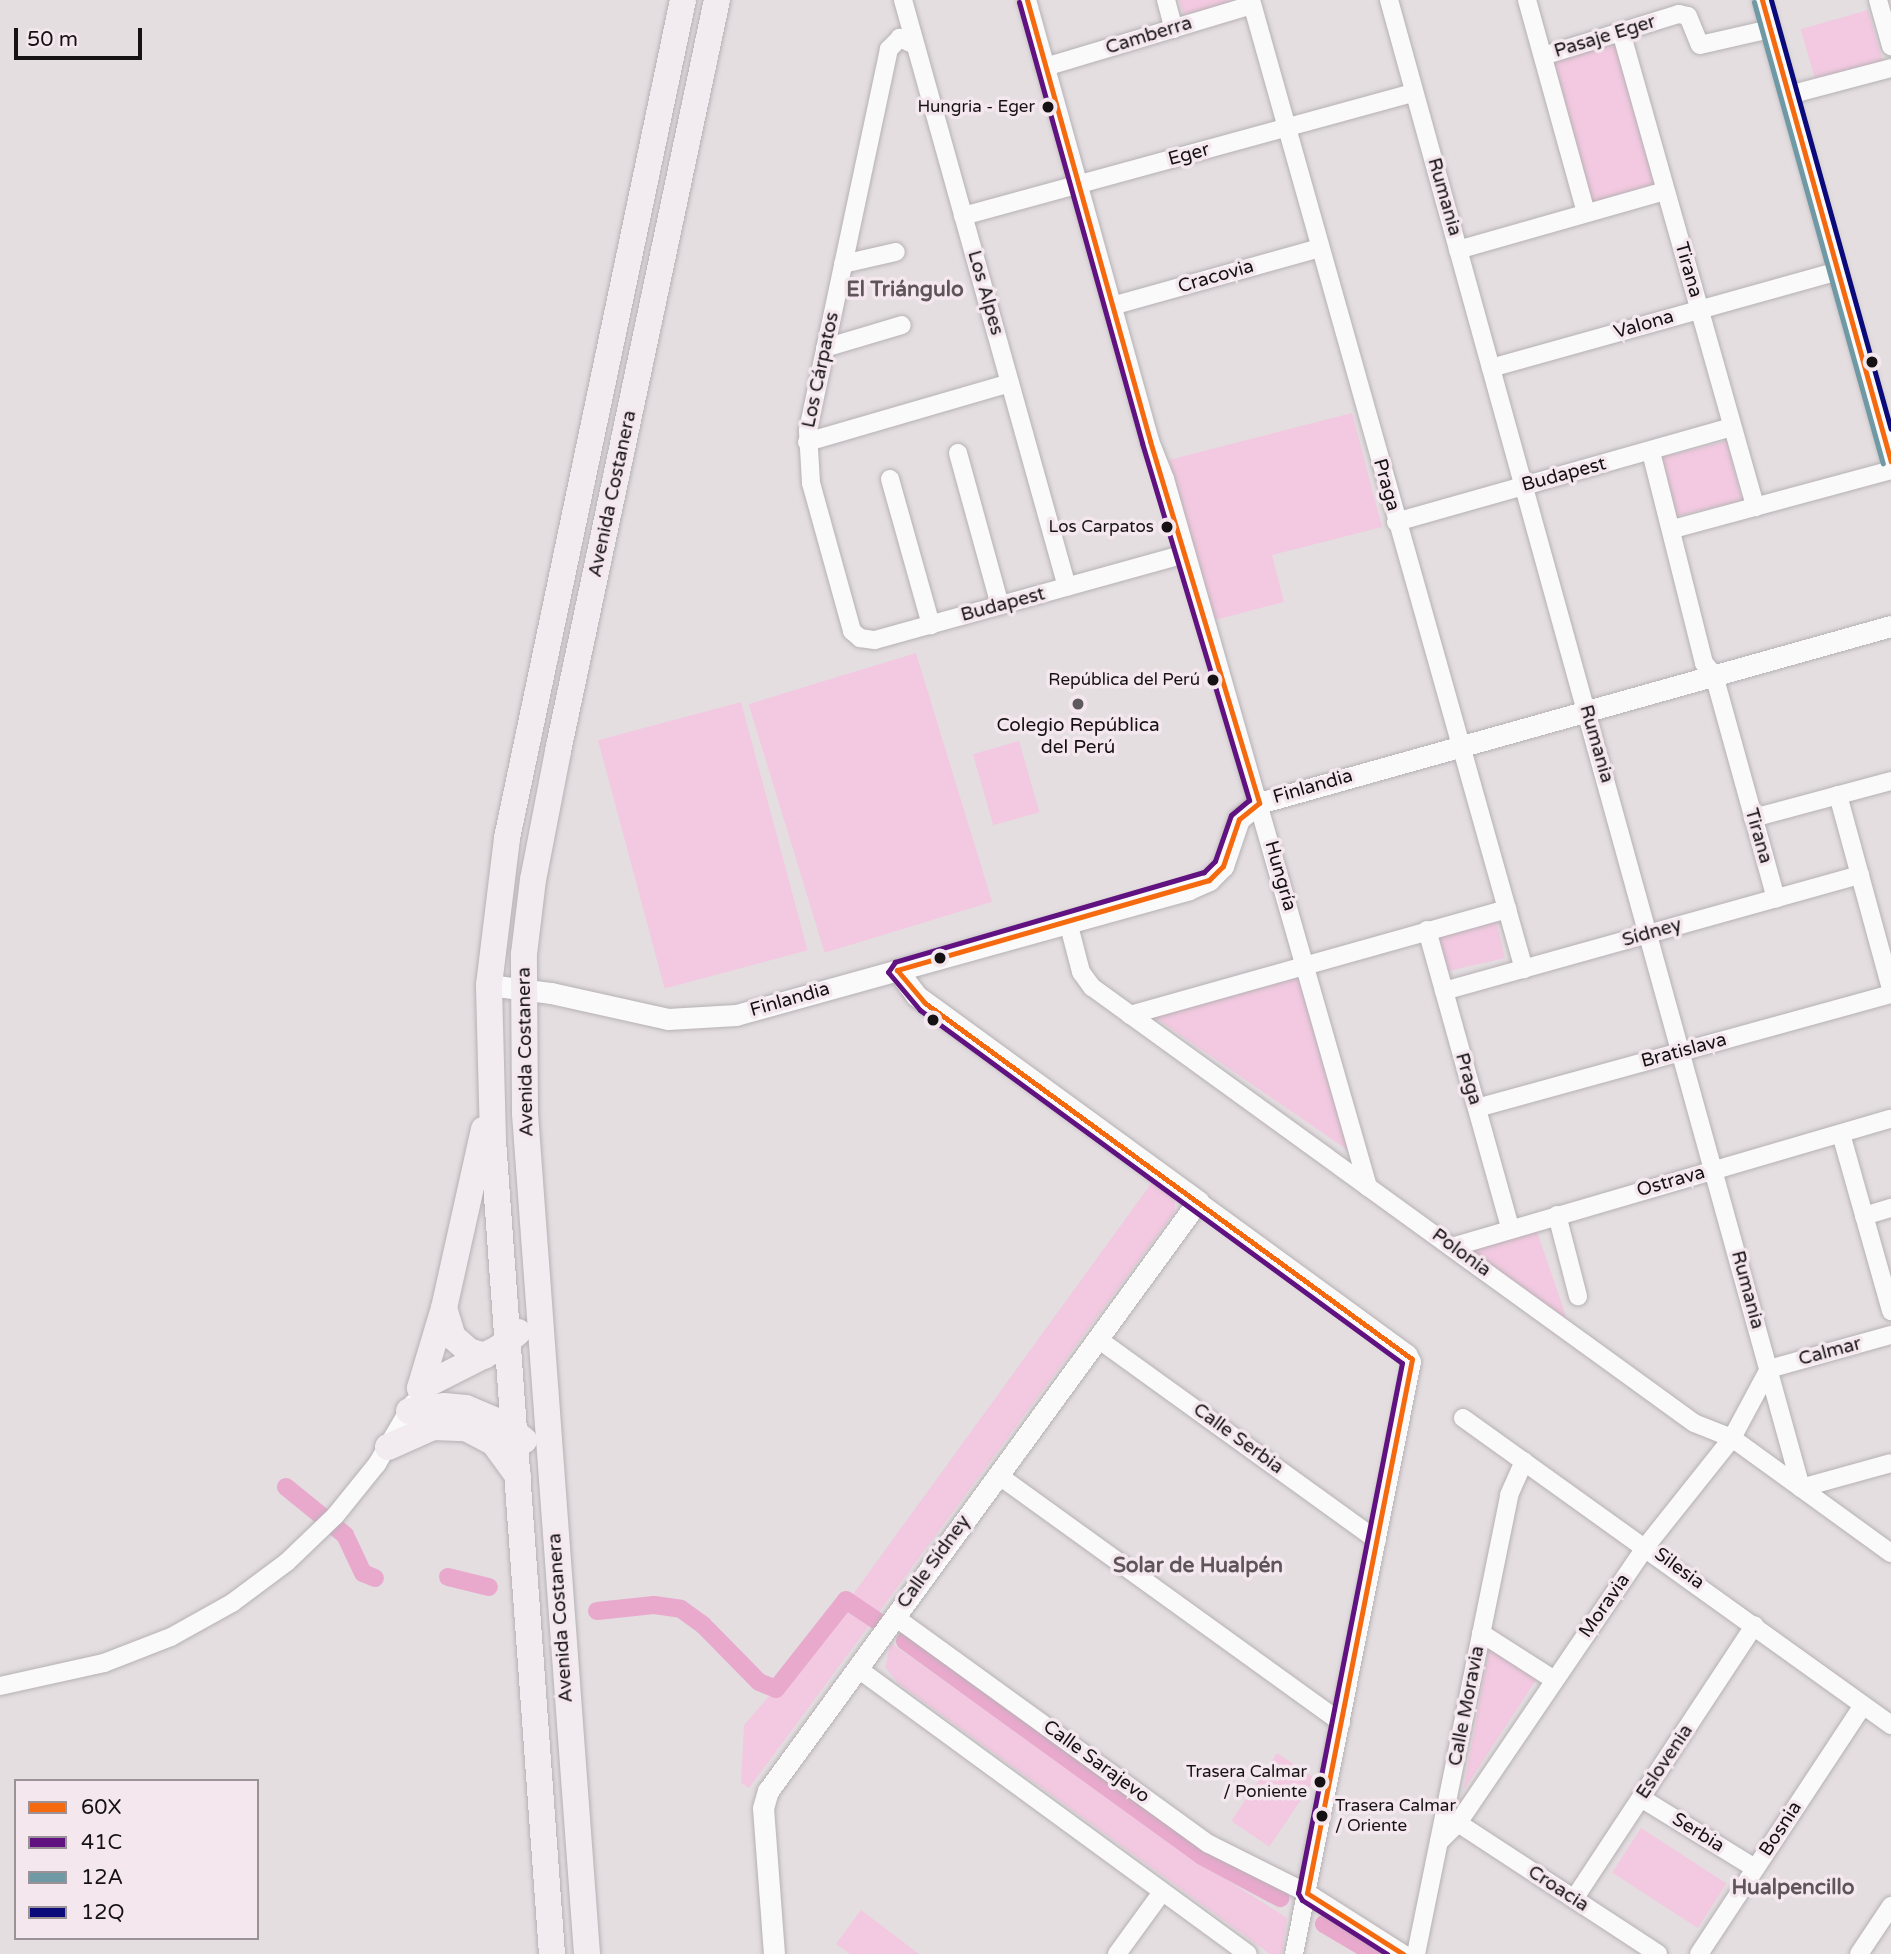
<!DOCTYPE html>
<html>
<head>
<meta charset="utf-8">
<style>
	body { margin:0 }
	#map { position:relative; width:1891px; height:1954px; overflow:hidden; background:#e4dee1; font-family:"Varela Round",sans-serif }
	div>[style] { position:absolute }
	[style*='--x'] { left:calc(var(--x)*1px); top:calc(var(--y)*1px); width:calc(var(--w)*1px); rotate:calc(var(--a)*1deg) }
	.green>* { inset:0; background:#f2c9e0; transform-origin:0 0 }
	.canal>* { height:18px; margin:-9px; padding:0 9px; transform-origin:9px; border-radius:9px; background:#e8a9cd }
	.roads { filter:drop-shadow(0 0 2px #b6b1b4) drop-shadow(0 0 2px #b6b1b4) }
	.minor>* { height:18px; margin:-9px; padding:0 9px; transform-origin:9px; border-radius:9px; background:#fbfafa }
	.tertiary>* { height:21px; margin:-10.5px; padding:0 10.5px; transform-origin:10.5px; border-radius:10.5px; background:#fbfafa }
	.primary>* { height:26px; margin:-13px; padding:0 13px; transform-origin:13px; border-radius:13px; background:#f2ebef }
	.bus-1>* { height:5px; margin:-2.5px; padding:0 2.5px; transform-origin:2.5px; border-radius:2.5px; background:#f56a0f }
	.bus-2>* { height:5px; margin:-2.5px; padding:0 2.5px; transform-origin:2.5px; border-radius:2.5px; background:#5f1280 }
	.bus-3>* { height:5px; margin:-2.5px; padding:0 2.5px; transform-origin:2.5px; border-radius:2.5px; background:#6f99a5 }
	.bus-4>* { height:5px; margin:-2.5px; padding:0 2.5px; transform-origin:2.5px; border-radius:2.5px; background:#0a0a7a }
	.dots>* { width:19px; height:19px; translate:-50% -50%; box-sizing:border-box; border:4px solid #f4e8ee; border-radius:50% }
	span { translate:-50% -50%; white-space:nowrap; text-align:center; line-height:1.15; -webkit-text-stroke:7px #f4e8ee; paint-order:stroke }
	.bus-label { font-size:17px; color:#161214 }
	.right { translate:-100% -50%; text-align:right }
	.left { translate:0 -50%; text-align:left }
	.street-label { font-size:19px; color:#161214 }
	.poi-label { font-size:19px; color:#161214 }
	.neighbourhood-label { font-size:21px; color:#5e5459; font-weight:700 }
	.legend { position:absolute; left:14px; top:1779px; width:245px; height:161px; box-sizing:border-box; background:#f4e8ee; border:2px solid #9b9297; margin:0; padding:9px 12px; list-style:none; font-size:21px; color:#161214 }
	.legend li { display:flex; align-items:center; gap:14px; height:35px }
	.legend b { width:35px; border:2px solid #9b9297 }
	.scale { position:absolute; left:14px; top:28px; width:128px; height:32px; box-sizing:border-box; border:4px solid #161214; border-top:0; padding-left:9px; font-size:21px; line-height:24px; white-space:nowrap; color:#161214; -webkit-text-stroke:5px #f4e8ee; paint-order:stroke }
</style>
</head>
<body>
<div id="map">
	<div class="green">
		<i style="clip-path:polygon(1179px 0,1244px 0,1184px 16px)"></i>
		<i style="left:1868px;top:10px;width:57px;height:70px;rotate:74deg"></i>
		<i style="left:1619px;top:41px;width:150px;height:71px;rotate:75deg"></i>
		<i style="clip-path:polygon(1352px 413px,1382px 527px,1272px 555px,1284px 602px,1211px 621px,1169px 460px)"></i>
		<i style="left:1727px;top:441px;width:61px;height:67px;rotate:76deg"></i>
		<i style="left:916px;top:653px;width:260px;height:175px;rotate:73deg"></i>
		<i style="left:741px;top:702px;width:257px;height:148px;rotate:75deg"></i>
		<i style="left:1019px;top:741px;width:74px;height:48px;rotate:74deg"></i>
		<i style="left:1496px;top:920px;width:39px;height:63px;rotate:77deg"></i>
		<i style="clip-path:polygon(1298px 975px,1349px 1151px,1151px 1015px)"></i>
		<i style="clip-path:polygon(1153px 1181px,1175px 1199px,1175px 1211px,749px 1788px,741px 1783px,744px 1725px,770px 1695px,782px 1692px)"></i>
		<i style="clip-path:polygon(1532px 1217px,1569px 1325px,1453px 1240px)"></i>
		<i style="clip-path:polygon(891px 1643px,1196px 1860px,1287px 1918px,1282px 1954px,1270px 1954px,898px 1683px,885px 1667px)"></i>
		<i style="clip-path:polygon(1490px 1644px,1538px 1677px,1463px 1791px)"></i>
		<i style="left:1277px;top:1753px;width:46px;height:82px;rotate:34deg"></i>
		<i style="left:1641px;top:1828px;width:102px;height:53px;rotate:33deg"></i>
		<i style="clip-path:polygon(861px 1910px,919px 1954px,850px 1954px,836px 1944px)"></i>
	</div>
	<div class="canal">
		<i style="--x:286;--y:1487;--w:76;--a:39.1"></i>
		<i style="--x:345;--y:1535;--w:42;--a:64.7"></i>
		<i style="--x:363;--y:1573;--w:13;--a:23"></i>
		<i style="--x:448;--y:1577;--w:42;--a:13.7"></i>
		<i style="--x:597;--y:1611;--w:57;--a:-6"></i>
		<i style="--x:654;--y:1605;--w:27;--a:8"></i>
		<i style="--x:681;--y:1609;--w:27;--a:36"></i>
		<i style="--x:703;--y:1625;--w:80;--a:45.5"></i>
		<i style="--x:759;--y:1682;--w:18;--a:22"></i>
		<i style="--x:776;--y:1689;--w:113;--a:-51.8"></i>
		<i style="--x:846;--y:1600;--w:36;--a:34"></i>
		<i style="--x:905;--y:1641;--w:367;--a:35.9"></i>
		<i style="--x:1202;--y:1856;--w:89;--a:28.3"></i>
		<i style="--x:1324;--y:1924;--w:59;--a:30.5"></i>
	</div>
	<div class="roads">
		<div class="minor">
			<i style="--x:903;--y:0;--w:609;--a:74.39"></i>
			<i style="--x:1027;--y:0;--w:458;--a:74.4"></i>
			<i style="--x:1150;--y:441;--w:41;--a:68.5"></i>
			<i style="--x:1165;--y:479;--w:737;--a:74"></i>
			<i style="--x:1166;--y:0;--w:30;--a:75"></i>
			<i style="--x:1251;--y:0;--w:1007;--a:74.27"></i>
			<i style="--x:1389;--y:0;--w:1544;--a:74.52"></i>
			<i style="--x:1801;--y:1488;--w:93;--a:-15.5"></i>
			<i style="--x:1527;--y:0;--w:221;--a:74.5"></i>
			<i style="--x:1762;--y:0;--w:479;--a:74.4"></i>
			<i style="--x:1878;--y:0;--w:48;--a:74.2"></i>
			<i style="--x:1621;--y:32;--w:494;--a:74.2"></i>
			<i style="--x:915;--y:45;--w:17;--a:-155"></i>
			<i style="--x:900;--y:38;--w:16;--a:135"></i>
			<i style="--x:889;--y:49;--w:390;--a:102"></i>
			<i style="--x:808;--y:431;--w:52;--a:86.7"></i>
			<i style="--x:811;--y:483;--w:154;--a:74.5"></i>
			<i style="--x:852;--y:631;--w:11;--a:41"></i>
			<i style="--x:860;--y:638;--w:15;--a:8"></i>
			<i style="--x:875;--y:640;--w:323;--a:-15.5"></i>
			<i style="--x:1543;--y:56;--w:142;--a:-17.2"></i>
			<i style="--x:1679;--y:14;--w:9;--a:13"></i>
			<i style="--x:1688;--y:16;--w:31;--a:68"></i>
			<i style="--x:1700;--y:45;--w:72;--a:-12.9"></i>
			<i style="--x:1045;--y:67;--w:216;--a:-16.7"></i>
			<i style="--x:1789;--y:95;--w:106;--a:-14.8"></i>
			<i style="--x:963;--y:216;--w:467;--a:-15.3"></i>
			<i style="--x:1458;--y:250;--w:215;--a:-15.9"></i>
			<i style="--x:843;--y:264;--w:54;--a:-12.8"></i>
			<i style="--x:1112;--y:306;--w:216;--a:-15.6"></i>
			<i style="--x:825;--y:348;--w:80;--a:-16.6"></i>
			<i style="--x:1491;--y:368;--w:360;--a:-15.6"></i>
			<i style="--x:807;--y:442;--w:211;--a:-16.2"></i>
			<i style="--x:1651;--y:452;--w:218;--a:75.9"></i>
			<i style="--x:1704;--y:663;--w:16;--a:50"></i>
			<i style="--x:1714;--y:675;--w:232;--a:74.5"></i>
			<i style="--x:958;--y:453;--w:158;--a:74.6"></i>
			<i style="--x:890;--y:479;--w:152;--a:74.3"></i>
			<i style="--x:1396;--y:522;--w:349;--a:-15.8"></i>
			<i style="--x:1673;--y:529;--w:226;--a:-15.1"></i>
			<i style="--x:1838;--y:795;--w:201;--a:74.7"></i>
			<i style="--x:1753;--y:818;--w:143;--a:-15"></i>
			<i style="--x:1068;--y:922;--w:52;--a:75.4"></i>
			<i style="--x:1081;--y:972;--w:19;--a:54"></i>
			<i style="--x:1092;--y:987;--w:743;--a:35.91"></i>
			<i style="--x:1694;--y:1423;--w:41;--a:21.5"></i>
			<i style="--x:1732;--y:1438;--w:196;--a:35.9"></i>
			<i style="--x:1427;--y:930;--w:309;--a:74.4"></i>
			<i style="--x:1444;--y:991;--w:432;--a:-15.6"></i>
			<i style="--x:1130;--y:1015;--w:392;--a:-15.7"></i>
			<i style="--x:1477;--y:1108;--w:429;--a:-15.4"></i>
			<i style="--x:1841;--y:1134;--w:184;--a:74.2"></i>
			<i style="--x:1198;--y:1201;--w:260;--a:36.1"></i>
			<i style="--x:1408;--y:1354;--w:9;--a:63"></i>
			<i style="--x:1412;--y:1362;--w:604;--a:101.27"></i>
			<i style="--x:1557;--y:1215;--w:84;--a:75.5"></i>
			<i style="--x:1864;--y:1216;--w:28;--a:-17"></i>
			<i style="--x:1452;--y:1247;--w:457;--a:-16.3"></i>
			<i style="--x:1098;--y:1339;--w:344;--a:35.8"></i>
			<i style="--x:1463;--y:1418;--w:527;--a:35.65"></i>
			<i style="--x:998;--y:1475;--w:423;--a:35.8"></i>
			<i style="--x:895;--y:1617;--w:387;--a:35.9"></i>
			<i style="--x:1209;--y:1844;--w:110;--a:26.6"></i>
			<i style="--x:1307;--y:1893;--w:114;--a:32.4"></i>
			<i style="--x:1481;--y:1633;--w:85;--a:32.6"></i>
			<i style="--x:857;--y:1668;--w:484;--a:36.2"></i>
			<i style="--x:0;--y:1686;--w:107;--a:-12.5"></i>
			<i style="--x:104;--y:1663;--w:72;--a:-21.2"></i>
			<i style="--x:171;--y:1637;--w:70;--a:-29.1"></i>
			<i style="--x:232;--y:1603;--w:69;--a:-36.7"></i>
			<i style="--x:287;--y:1562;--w:66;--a:-43.8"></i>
			<i style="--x:335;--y:1516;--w:67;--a:-51.1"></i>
			<i style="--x:377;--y:1464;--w:71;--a:-59.5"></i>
			<i style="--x:1641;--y:1798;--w:134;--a:31.6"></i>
			<i style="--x:1458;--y:1823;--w:239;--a:33.2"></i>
			<i style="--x:1439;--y:1842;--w:27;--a:-45"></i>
			<i style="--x:1458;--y:1823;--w:336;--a:-55.8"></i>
			<i style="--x:1647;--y:1545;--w:137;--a:-51.5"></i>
			<i style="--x:1732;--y:1438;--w:78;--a:-61.8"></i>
			<i style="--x:1769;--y:1369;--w:127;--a:-15.6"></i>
			<i style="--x:1574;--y:1899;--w:328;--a:-56.6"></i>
			<i style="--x:1117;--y:1954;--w:77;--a:-54"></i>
			<i style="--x:1416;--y:1954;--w:468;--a:-78.5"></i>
			<i style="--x:1509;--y:1495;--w:37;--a:-66"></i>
			<i style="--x:1699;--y:1954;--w:298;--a:-56.6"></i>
			<i style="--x:1859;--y:1954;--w:58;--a:-56.3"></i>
		</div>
		<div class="tertiary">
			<i style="--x:489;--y:985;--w:63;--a:7.4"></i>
			<i style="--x:551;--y:993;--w:120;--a:12.5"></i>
			<i style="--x:668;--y:1019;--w:68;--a:-3.4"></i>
			<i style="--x:736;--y:1015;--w:470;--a:-15.5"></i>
			<i style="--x:1189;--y:889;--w:22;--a:-24"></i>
			<i style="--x:1209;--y:880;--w:20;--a:-45"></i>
			<i style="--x:1223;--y:866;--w:50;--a:-71.2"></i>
			<i style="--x:1239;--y:819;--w:26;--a:-39"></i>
			<i style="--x:1259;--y:803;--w:656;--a:-15.65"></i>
			<i style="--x:774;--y:1954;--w:146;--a:-94.3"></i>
			<i style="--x:763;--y:1808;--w:18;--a:-74"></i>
			<i style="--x:768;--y:1791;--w:730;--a:-53.91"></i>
			<i style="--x:1198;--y:1201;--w:349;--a:-143.9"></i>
			<i style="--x:916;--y:995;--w:31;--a:-127"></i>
		</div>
		<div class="primary">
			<i style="--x:444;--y:1308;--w:30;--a:73"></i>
			<i style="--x:453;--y:1337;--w:21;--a:41"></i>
			<i style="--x:469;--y:1351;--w:16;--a:18"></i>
			<i style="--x:420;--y:1388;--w:84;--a:-73.3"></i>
			<i style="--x:444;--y:1308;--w:183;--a:-77.4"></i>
			<i style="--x:420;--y:1388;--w:89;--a:-26.9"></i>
			<i style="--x:499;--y:1348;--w:25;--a:-40"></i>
			<i style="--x:409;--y:1411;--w:35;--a:-8"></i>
			<i style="--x:444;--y:1406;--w:22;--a:5"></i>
			<i style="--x:466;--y:1408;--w:41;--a:22.8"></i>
			<i style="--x:504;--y:1424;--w:26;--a:39"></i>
			<i style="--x:388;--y:1447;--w:49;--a:-24"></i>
			<i style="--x:433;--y:1427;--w:33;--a:2"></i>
			<i style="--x:466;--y:1428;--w:32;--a:28"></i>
			<i style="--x:494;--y:1443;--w:41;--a:54"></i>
			<i style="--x:552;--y:1954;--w:816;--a:-94.15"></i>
			<i style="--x:493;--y:1140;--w:155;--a:-91.5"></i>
			<i style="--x:489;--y:985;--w:148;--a:-83"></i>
			<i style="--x:507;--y:838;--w:856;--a:-78.14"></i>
			<i style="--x:587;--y:1954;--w:843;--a:-94.22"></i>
			<i style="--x:525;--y:1113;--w:159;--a:-90.4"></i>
			<i style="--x:524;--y:954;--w:75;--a:-83.1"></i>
			<i style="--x:533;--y:880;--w:131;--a:-79"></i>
			<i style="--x:558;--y:751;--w:768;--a:-78.05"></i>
		</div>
	</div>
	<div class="bus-1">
		<i style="--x:1027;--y:0;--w:458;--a:74.4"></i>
		<i style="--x:1150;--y:441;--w:378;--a:73.2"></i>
		<i style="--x:1259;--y:803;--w:26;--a:141"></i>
		<i style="--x:1239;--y:819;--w:50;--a:108.8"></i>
		<i style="--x:1223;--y:866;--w:20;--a:135"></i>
		<i style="--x:1209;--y:880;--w:325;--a:163.9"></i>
		<i style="--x:897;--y:970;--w:43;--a:49.7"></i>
		<i style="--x:925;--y:1003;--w:603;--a:36.17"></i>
		<i style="--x:1412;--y:1359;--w:544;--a:101.12"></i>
		<i style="--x:1307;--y:1893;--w:114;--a:32.4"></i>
		<i style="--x:1762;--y:0;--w:479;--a:74.4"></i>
	</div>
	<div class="bus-2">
		<i style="--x:1019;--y:2;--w:458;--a:74.4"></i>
		<i style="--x:1142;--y:443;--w:373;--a:73.3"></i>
		<i style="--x:1249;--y:800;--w:23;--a:140"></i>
		<i style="--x:1231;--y:815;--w:49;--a:109.2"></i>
		<i style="--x:1215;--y:861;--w:16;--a:135"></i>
		<i style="--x:1204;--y:872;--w:322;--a:163.8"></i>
		<i style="--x:895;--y:962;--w:12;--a:125"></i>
		<i style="--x:888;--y:972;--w:50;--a:49.9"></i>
		<i style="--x:920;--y:1010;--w:597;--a:36.22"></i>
		<i style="--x:1402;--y:1363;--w:540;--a:101.1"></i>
		<i style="--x:1298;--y:1893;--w:8;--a:60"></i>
		<i style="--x:1302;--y:1900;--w:101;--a:32.4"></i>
	</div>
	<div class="bus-3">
		<i style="--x:1754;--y:2;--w:479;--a:74.4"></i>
	</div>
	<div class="bus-4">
		<i style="--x:1771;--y:0;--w:445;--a:74.4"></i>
	</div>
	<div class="dots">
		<i style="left:1048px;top:107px;background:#161214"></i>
		<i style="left:1872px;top:362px;background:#161214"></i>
		<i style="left:1167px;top:527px;background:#161214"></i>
		<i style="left:1213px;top:680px;background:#161214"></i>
		<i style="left:1078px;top:704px;background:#5e595c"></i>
		<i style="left:940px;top:958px;background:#161214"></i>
		<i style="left:933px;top:1020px;background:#161214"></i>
		<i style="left:1320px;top:1782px;background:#161214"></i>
		<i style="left:1322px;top:1816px;background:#161214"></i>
	</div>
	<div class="bus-label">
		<span class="right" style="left:1035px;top:107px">Hungria - Eger</span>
		<span class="right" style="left:1154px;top:527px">Los Carpatos</span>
		<span class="right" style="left:1200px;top:680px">República del Perú</span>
		<span class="right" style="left:1307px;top:1782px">Trasera Calmar<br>/ Poniente</span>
		<span class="left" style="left:1335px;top:1816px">Trasera Calmar<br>/ Oriente</span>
	</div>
	<div class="street-label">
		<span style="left:1149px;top:36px;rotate:-17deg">Camberra</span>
		<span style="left:1605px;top:37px;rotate:-17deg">Pasaje Eger</span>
		<span style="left:1189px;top:155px;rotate:-15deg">Eger</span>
		<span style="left:1444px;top:197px;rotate:74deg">Rumania</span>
		<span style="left:1688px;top:270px;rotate:74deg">Tirana</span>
		<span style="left:1216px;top:277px;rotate:-16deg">Cracovia</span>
		<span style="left:985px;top:293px;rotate:74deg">Los Alpes</span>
		<span style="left:1644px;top:325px;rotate:-16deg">Valona</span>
		<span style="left:821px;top:370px;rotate:-78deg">Los Cárpatos</span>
		<span style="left:1564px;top:475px;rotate:-15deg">Budapest</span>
		<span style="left:1386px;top:485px;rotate:74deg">Praga</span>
		<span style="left:613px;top:494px;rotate:-78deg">Avenida Costanera</span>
		<span style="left:1003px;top:605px;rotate:-15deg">Budapest</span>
		<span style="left:1596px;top:744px;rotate:74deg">Rumania</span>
		<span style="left:1313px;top:787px;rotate:-16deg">Finlandia</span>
		<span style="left:1758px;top:836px;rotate:74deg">Tirana</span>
		<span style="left:1280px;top:876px;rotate:74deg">Hungría</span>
		<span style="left:1652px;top:933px;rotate:-16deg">Sídney</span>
		<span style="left:790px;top:1000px;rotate:-16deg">Finlandia</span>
		<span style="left:1684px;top:1051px;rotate:-15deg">Bratislava</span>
		<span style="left:526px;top:1052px;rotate:-91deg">Avenida Costanera</span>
		<span style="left:1468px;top:1079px;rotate:74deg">Praga</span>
		<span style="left:1671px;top:1182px;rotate:-16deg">Ostrava</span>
		<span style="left:1461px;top:1253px;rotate:36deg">Polonia</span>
		<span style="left:1747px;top:1290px;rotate:75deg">Rumania</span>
		<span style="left:1830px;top:1352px;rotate:-15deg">Calmar</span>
		<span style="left:1238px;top:1439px;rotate:36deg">Calle Serbia</span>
		<span style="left:934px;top:1562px;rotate:-54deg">Calle Sídney</span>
		<span style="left:1679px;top:1569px;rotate:36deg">Silesia</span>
		<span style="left:1605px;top:1606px;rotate:-55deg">Moravia</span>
		<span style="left:561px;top:1618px;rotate:-94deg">Avenida Costanera</span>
		<span style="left:1467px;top:1706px;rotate:-79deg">Calle Moravia</span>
		<span style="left:1096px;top:1762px;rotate:36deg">Calle Sarajevo</span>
		<span style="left:1665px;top:1762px;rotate:-56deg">Eslovenia</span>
		<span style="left:1781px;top:1829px;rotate:-57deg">Bosnia</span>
		<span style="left:1698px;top:1833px;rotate:32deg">Serbia</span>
		<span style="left:1558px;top:1889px;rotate:33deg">Croacia</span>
	</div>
	<div class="poi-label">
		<span style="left:1078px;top:737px">Colegio República<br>del Perú</span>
	</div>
	<div class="neighbourhood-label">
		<span style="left:905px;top:290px">El Triángulo</span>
		<span style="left:1198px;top:1566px">Solar de Hualpén</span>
		<span style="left:1793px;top:1888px">Hualpencillo</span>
	</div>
	<ul class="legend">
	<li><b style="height:9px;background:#f56a0f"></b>60X</li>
	<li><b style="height:9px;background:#5f1280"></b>41C</li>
	<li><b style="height:9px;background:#6f99a5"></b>12A</li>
	<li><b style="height:9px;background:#0a0a7a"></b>12Q</li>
	</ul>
	<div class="scale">50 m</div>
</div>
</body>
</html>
